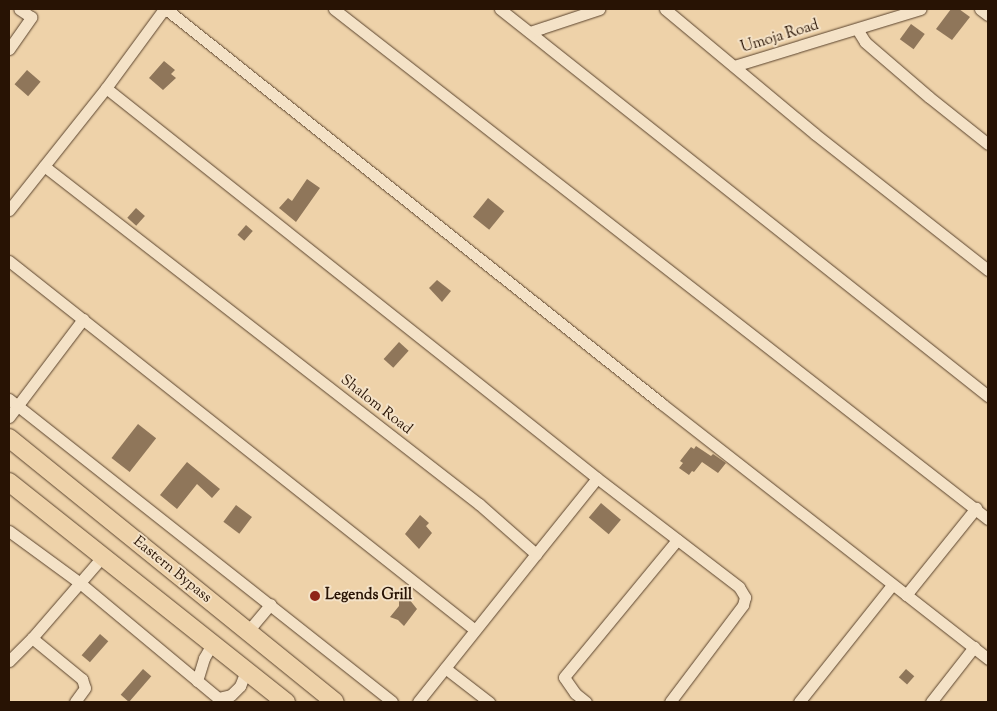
<!DOCTYPE html>
<html>
<head>
<meta charset="utf-8">
<style>
	body { margin:0 }
	#map { position:relative; width:997px; height:711px; overflow:hidden; background:#eed2a9; font-family:"Sorts Mill Goudy",serif }
	div>[style] { position:absolute }
	[style*='--x'] { left:calc(var(--x)*1px); top:calc(var(--y)*1px); width:calc(var(--w)*1px); rotate:calc(var(--a)*1deg) }
	.building>* { inset:0; background:#8f765a; transform-origin:0 0 }
	.roads { filter:drop-shadow(0 0 1px #5a432d) drop-shadow(0 0 1px #5a432d) }
	.minor>* { height:11px; margin:-5.5px; padding:0 5.5px; transform-origin:5.5px; border-radius:5.5px; background:#f4e2c7 }
	.primary>* { height:18px; margin:-9px; padding:0 9px; transform-origin:9px; border-radius:9px; background:#eed2a9 }
	.dots>* { width:14px; height:14px; translate:-50% -50%; box-sizing:border-box; border:2px solid #f4e2c7; border-radius:50% }
	span { translate:-50% -50%; white-space:nowrap; text-align:center; line-height:1.15; -webkit-text-stroke:4px #f4e2c7; paint-order:stroke }
	.street-label { font-size:15px; color:#281304 }
	.poi-label { font-size:15px; color:#281304; font-weight:700 }
	.left { translate:0 -50%; text-align:left }
	.frame { position:absolute; inset:0; border:10px solid #281304; pointer-events:none }
</style>
</head>
<body>
<div id="map">
	<div class="building">
		<i style="clip-path:polygon(951px 9px,959px 9px,970px 17px,952px 40px,936px 29px)"></i>
		<i style="left:911px;top:24px;width:17px;height:19px;rotate:36deg"></i>
		<i style="clip-path:polygon(164px 61px,175px 70px,171px 74px,176px 78px,163px 90px,149px 78px)"></i>
		<i style="left:27px;top:70px;width:18px;height:19px;rotate:41deg"></i>
		<i style="clip-path:polygon(307px 179px,320px 188px,296px 222px,279px 208px,288px 198px,292px 201px)"></i>
		<i style="left:488px;top:198px;width:21px;height:24px;rotate:39deg"></i>
		<i style="left:136px;top:208px;width:12px;height:13px;rotate:42deg"></i>
		<i style="left:246px;top:225px;width:9px;height:13px;rotate:41deg"></i>
		<i style="clip-path:polygon(437px 280px,451px 291px,442px 302px,429px 288px)"></i>
		<i style="left:399px;top:342px;width:13px;height:23px;rotate:42deg"></i>
		<i style="left:138px;top:424px;width:23px;height:43px;rotate:38deg"></i>
		<i style="clip-path:polygon(696px 446px,711px 456px,713px 454px,726px 463px,718px 473px,702px 462px,694px 472px,692px 471px,689px 475px,679px 468px,683px 463px,680px 461px,691px 447px,694px 449px)"></i>
		<i style="clip-path:polygon(187px 462px,220px 489px,212px 498px,197px 484px,177px 509px,160px 495px)"></i>
		<i style="left:601px;top:503px;width:26px;height:19px;rotate:40deg"></i>
		<i style="left:236px;top:505px;width:20px;height:21px;rotate:37deg"></i>
		<i style="clip-path:polygon(420px 515px,429px 523px,426px 526px,432px 533px,419px 549px,405px 534px)"></i>
		<i style="clip-path:polygon(405px 594px,417px 609px,404px 626px,398px 620px,390px 617px,399px 606px,399px 602px)"></i>
		<i style="left:100px;top:634px;width:11px;height:28px;rotate:41deg"></i>
		<i style="left:143px;top:669px;width:11px;height:34px;rotate:41deg"></i>
		<i style="left:906px;top:669px;width:11px;height:11px;rotate:41deg"></i>
	</div>
	<div class="roads">
		<div class="minor">
			<i style="--x:166;--y:9;--w:634;--a:38.53"></i>
			<i style="--x:662;--y:404;--w:414;--a:38"></i>
			<i style="--x:334;--y:9;--w:829;--a:37.95"></i>
			<i style="--x:500;--y:9;--w:623;--a:38.42"></i>
			<i style="--x:665;--y:9;--w:195;--a:39.8"></i>
			<i style="--x:815;--y:134;--w:220;--a:38.2"></i>
			<i style="--x:980;--y:9;--w:10;--a:37"></i>
			<i style="--x:857;--y:29;--w:15;--a:58"></i>
			<i style="--x:865;--y:42;--w:84;--a:40.7"></i>
			<i style="--x:929;--y:97;--w:75;--a:38.5"></i>
			<i style="--x:530;--y:32;--w:73;--a:-18.4"></i>
			<i style="--x:9;--y:49;--w:39;--a:-55"></i>
			<i style="--x:31;--y:17;--w:14;--a:-146"></i>
			<i style="--x:734;--y:66;--w:195;--a:-17"></i>
			<i style="--x:106;--y:88;--w:627;--a:38.46"></i>
			<i style="--x:597;--y:478;--w:179;--a:37.5"></i>
			<i style="--x:739;--y:587;--w:12;--a:59"></i>
			<i style="--x:745;--y:597;--w:8;--a:104"></i>
			<i style="--x:743;--y:605;--w:121;--a:127"></i>
			<i style="--x:44;--y:166;--w:551;--a:37.85"></i>
			<i style="--x:479;--y:504;--w:76;--a:41.3"></i>
			<i style="--x:536;--y:554;--w:189;--a:128.6"></i>
			<i style="--x:9;--y:210;--w:156;--a:-51.5"></i>
			<i style="--x:106;--y:88;--w:98;--a:-53.7"></i>
			<i style="--x:9;--y:261;--w:594;--a:38.37"></i>
			<i style="--x:9;--y:399;--w:488;--a:38.3"></i>
			<i style="--x:9;--y:417;--w:123;--a:-52.9"></i>
			<i style="--x:9;--y:531;--w:88;--a:36.2"></i>
			<i style="--x:80;--y:583;--w:186;--a:39.8"></i>
			<i style="--x:536;--y:554;--w:97;--a:-51.2"></i>
			<i style="--x:906;--y:595;--w:112;--a:-51.2"></i>
			<i style="--x:248;--y:631;--w:35;--a:-50"></i>
			<i style="--x:32;--y:638;--w:65;--a:39.4"></i>
			<i style="--x:82;--y:679;--w:9;--a:72"></i>
			<i style="--x:85;--y:688;--w:17;--a:126"></i>
			<i style="--x:9;--y:661;--w:33;--a:-45"></i>
			<i style="--x:32;--y:638;--w:108;--a:-49.1"></i>
			<i style="--x:445;--y:668;--w:56;--a:37.7"></i>
			<i style="--x:197;--y:681;--w:24;--a:-73"></i>
			<i style="--x:204;--y:658;--w:16;--a:-60"></i>
			<i style="--x:218;--y:698;--w:13;--a:-13"></i>
			<i style="--x:231;--y:695;--w:13;--a:-45"></i>
			<i style="--x:240;--y:686;--w:16;--a:-68"></i>
			<i style="--x:586;--y:702;--w:14;--a:-141"></i>
			<i style="--x:575;--y:693;--w:19;--a:-125"></i>
			<i style="--x:564;--y:677;--w:178;--a:-50.5"></i>
			<i style="--x:799;--y:702;--w:149;--a:-51.5"></i>
			<i style="--x:931;--y:702;--w:70;--a:-52"></i>
		</div>
		<div class="primary">
			<i style="--x:9;--y:438;--w:419;--a:39"></i>
			<i style="--x:9;--y:482;--w:354;--a:38.5"></i>
		</div>
	</div>
	<div class="dots">
		<i style="left:315px;top:596px;background:#8f2418"></i>
	</div>
	<div class="street-label">
		<span style="left:780px;top:37px;rotate:-17deg">Umoja Road</span>
		<span style="left:376px;top:405px;rotate:38deg">Shalom Road</span>
		<span style="left:172px;top:570px;rotate:39deg">Eastern Bypass</span>
	</div>
	<div class="poi-label">
		<span class="left" style="left:325px;top:596px">Legends Grill</span>
	</div>
	<div class="frame"></div>
</div>
</body>
</html>
